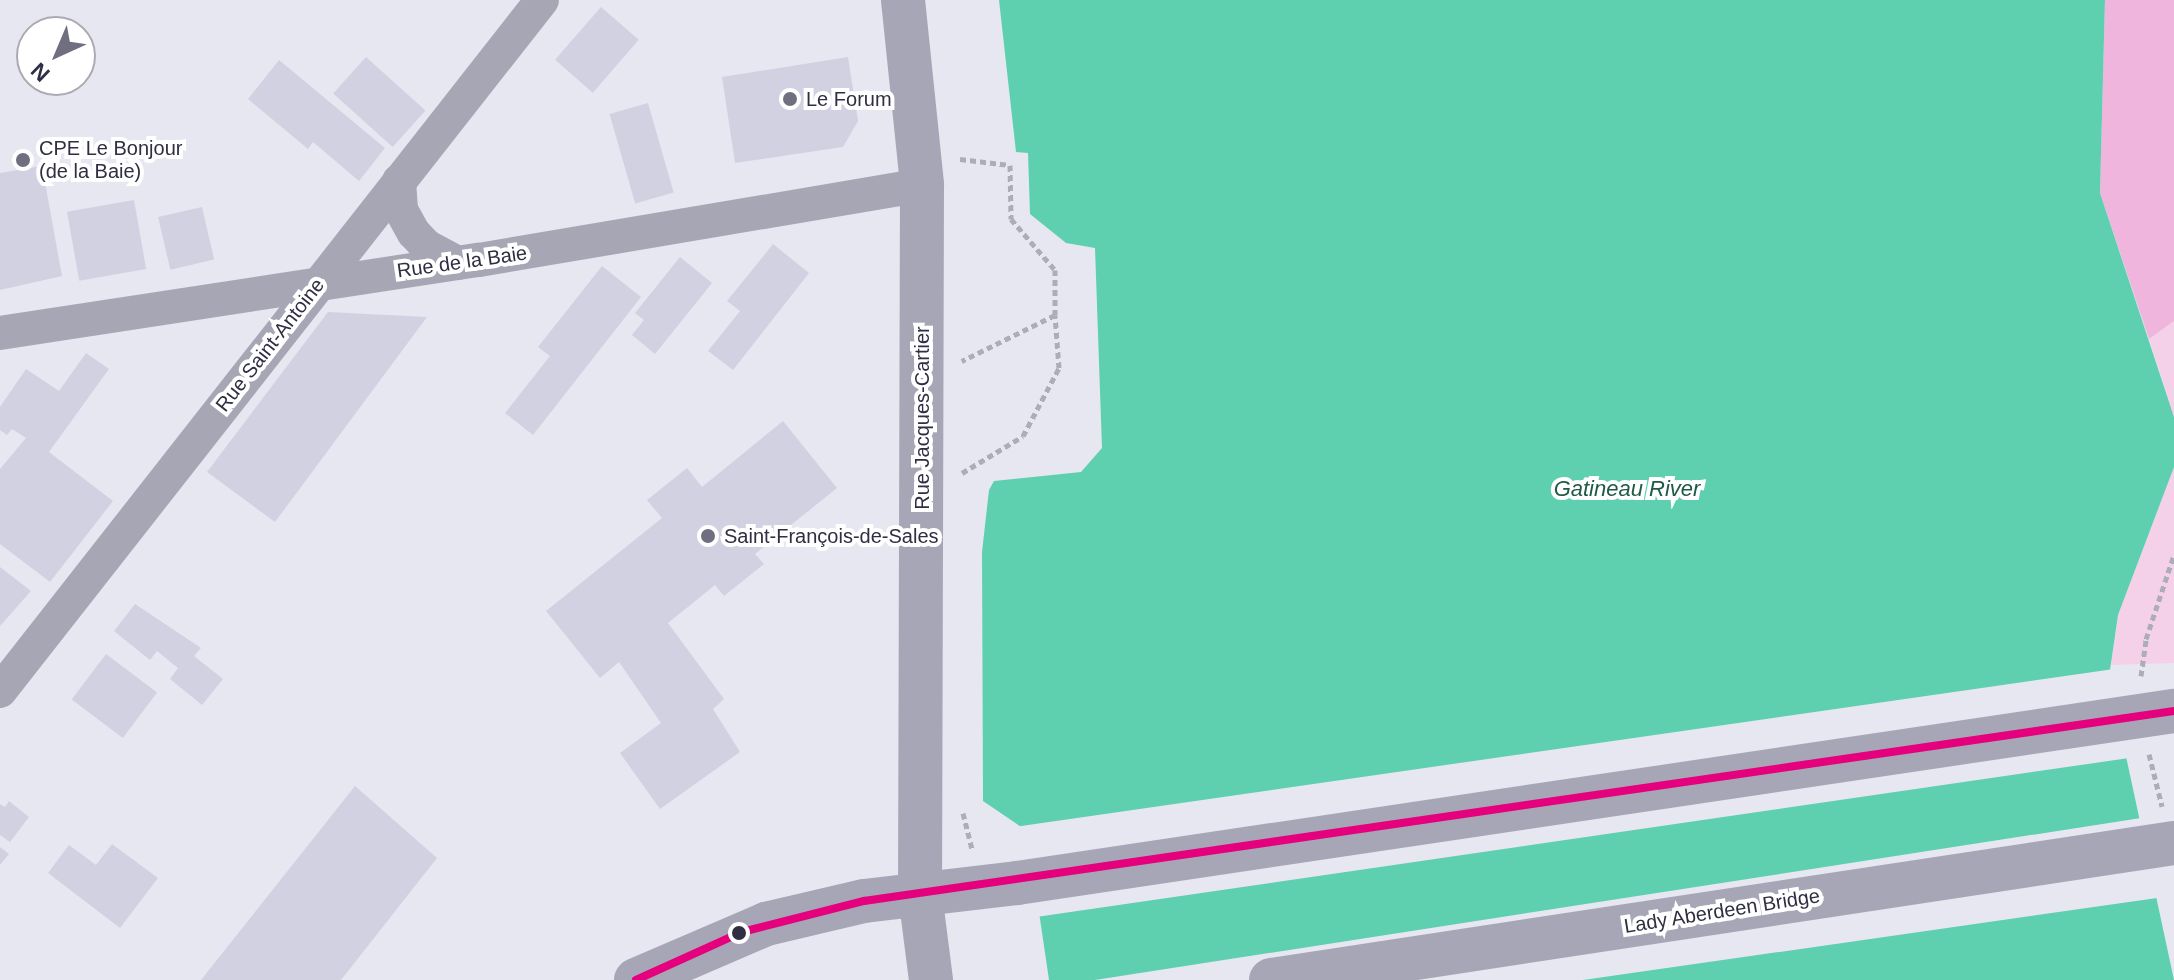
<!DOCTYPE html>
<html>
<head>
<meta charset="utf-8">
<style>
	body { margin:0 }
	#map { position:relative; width:2174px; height:980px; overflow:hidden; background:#e7e7f2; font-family:Arial,sans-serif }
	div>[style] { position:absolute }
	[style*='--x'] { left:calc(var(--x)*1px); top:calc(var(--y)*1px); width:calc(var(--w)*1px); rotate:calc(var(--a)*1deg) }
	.green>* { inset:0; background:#f4d0e9 }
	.forest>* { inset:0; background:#efb5dc }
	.water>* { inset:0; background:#5ed0b0 }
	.pier>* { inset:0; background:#e7e7f2 }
	.building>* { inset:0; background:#d1d1e2; transform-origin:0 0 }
	.path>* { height:5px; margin-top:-2.5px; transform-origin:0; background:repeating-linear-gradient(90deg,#adadb9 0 6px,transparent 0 10px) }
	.street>* { height:34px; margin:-17px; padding:0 17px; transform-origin:17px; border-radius:17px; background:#a6a6b5 }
	.secondary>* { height:44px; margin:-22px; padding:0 22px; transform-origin:22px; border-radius:22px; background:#a6a6b6 }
	.secondary-bridge>* { height:44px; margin:-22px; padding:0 22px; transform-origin:22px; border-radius:22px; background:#a6a6b6 }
	.bus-1>* { height:8px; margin:-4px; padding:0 4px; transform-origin:4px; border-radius:4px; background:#e5007d }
	.dots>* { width:22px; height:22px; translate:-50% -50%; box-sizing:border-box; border:4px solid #fff; border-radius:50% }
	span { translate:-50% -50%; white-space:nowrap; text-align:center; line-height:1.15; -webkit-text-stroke:8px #fff; paint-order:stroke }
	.poi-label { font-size:20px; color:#2f2e42 }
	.left { translate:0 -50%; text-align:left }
	.street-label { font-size:20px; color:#2f2e42 }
	.water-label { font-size:22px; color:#215b45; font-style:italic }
	.north { position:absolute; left:16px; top:16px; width:80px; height:80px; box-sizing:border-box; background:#fff; border:2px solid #acabb3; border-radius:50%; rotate:224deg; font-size:22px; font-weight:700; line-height:32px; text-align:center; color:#2f2e42 }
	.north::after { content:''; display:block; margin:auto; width:28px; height:36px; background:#6f6f80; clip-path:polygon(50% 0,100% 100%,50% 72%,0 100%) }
</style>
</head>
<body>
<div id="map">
	<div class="green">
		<i style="clip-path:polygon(2174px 321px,2174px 417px,2149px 339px)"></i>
		<i style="clip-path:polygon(2174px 467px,2174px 663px,2111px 665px,2118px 615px)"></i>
	</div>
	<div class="forest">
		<i style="clip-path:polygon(2105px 0,2174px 0,2174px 321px,2149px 339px,2100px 193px)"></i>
	</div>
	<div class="water">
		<i style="clip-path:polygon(999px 0,2105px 0,2100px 193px,2174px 417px,2174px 467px,2118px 615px,2109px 677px,2174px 980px,1049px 980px,1027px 831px,983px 801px,982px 552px,989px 490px,994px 481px,1081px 472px,1102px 448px,1095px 248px,1066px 243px,1030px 214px,1028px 153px,1016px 152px)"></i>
	</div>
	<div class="pier">
		<i style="clip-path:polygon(2114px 669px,2129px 758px,1036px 917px,1023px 833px,1014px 827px)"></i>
		<i style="clip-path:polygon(2141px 818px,2157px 898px,1583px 980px,1095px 980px)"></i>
	</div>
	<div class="building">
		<i style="left:601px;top:7px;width:50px;height:70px;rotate:41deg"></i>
		<i style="left:366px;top:57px;width:80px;height:49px;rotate:42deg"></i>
		<i style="clip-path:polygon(848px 57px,858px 121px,843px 147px,735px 163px,722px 77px)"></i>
		<i style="clip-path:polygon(279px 60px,385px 148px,359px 181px,313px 142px,308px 149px,248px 99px)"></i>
		<i style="left:648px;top:103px;width:93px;height:40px;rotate:74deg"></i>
		<i style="clip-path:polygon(42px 166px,62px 276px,0 290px,0 173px)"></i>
		<i style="left:134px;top:200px;width:70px;height:68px;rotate:80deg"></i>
		<i style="left:202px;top:207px;width:54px;height:45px;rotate:77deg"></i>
		<i style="clip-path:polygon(773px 244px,809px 273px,733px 370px,708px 351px,740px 311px,727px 301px)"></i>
		<i style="clip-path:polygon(680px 257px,712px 283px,655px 354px,632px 335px,644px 320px,635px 313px)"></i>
		<i style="clip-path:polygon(602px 266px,641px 297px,533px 435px,505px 413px,550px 356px,538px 347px)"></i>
		<i style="clip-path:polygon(328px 312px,427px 317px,275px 522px,207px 472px)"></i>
		<i style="clip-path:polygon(86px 353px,109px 369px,49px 452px,113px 501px,50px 582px,0 544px,0 469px,26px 438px,12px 429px,7px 435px,0 430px,0 407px,26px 369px,59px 391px)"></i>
		<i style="clip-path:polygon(783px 421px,837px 488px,755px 554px,764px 564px,724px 596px,715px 585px,668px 623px,724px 699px,713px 709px,740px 752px,660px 809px,620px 753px,661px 723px,619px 662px,600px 678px,546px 611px,662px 518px,647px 500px,687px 468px,702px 487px)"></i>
		<i style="clip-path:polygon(0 567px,31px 591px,0 626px)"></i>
		<i style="clip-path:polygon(135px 604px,201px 648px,194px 656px,223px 679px,202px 705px,170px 679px,178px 668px,157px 651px,150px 660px,114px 631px)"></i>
		<i style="left:106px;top:654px;width:64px;height:57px;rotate:37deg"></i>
		<i style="clip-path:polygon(355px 786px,437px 858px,341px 980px,201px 980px)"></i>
		<i style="clip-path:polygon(9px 801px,29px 817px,10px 842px,0 835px,0 804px,5px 807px)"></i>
		<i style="clip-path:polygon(112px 844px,158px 878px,120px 928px,48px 873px,69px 845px,96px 865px)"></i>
		<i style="clip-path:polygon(0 847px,9px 854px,0 865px)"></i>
	</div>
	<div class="path">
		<i style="--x:960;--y:159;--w:50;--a:6.8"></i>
		<i style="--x:1010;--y:165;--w:54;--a:88.9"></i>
		<i style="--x:1011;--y:219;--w:67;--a:49.2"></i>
		<i style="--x:1055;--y:270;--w:45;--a:90"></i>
		<i style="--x:962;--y:473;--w:71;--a:-31.2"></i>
		<i style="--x:1023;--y:436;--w:77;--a:-62.1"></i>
		<i style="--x:1059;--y:368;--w:53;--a:-94.3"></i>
		<i style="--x:1055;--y:315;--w:104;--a:153.7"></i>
		<i style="--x:2141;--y:676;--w:37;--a:-82"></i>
		<i style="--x:2146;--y:639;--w:89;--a:-71.6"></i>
		<i style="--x:2149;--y:754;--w:54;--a:76"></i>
		<i style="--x:963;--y:813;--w:38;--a:76"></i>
	</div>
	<div class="street">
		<i style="--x:399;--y:181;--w:29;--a:86"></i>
		<i style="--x:401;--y:210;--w:26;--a:61"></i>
		<i style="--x:414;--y:233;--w:18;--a:47"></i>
		<i style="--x:426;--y:246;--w:36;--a:28"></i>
		<i style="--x:0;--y:333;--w:485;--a:-8.7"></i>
		<i style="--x:479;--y:260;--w:449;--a:-9.6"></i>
		<i style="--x:0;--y:691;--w:878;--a:-51.89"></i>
	</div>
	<div class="secondary">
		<i style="--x:903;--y:0;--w:186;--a:84.1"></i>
		<i style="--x:922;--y:185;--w:709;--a:90.16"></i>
		<i style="--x:920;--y:894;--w:87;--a:82.7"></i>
		<i style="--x:636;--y:980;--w:142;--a:-23.3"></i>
		<i style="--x:766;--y:924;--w:101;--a:-13.2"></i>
		<i style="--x:864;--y:901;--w:154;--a:-6.7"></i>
	</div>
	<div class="secondary-bridge">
		<i style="--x:1017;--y:883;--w:1170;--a:-8.46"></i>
		<i style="--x:1271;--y:980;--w:913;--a:-8.63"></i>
	</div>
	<div class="bus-1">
		<i style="--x:636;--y:980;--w:116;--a:-24.4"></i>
		<i style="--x:742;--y:932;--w:126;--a:-14.3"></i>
		<i style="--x:864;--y:901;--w:1324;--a:-8.25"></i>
	</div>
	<div class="dots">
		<i style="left:790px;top:99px;background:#6f6f80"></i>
		<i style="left:23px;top:160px;background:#6f6f80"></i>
		<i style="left:708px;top:536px;background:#6f6f80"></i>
		<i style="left:739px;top:933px;background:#2f2e42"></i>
	</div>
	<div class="poi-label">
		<span class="left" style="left:806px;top:99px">Le Forum</span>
		<span class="left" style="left:39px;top:160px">CPE Le Bonjour<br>(de la Baie)</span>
		<span class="left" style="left:724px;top:536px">Saint-François-de-Sales</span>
	</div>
	<div class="street-label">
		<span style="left:462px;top:262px;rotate:-8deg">Rue de la Baie</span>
		<span style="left:270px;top:345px;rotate:-52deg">Rue Saint-Antoine</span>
		<span style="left:922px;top:418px;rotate:-90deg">Rue Jacques-Cartier</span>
		<span style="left:1722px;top:911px;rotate:-9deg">Lady Aberdeen Bridge</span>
	</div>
	<div class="water-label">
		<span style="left:1627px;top:489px">Gatineau River</span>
	</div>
	<div class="north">N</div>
</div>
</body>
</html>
